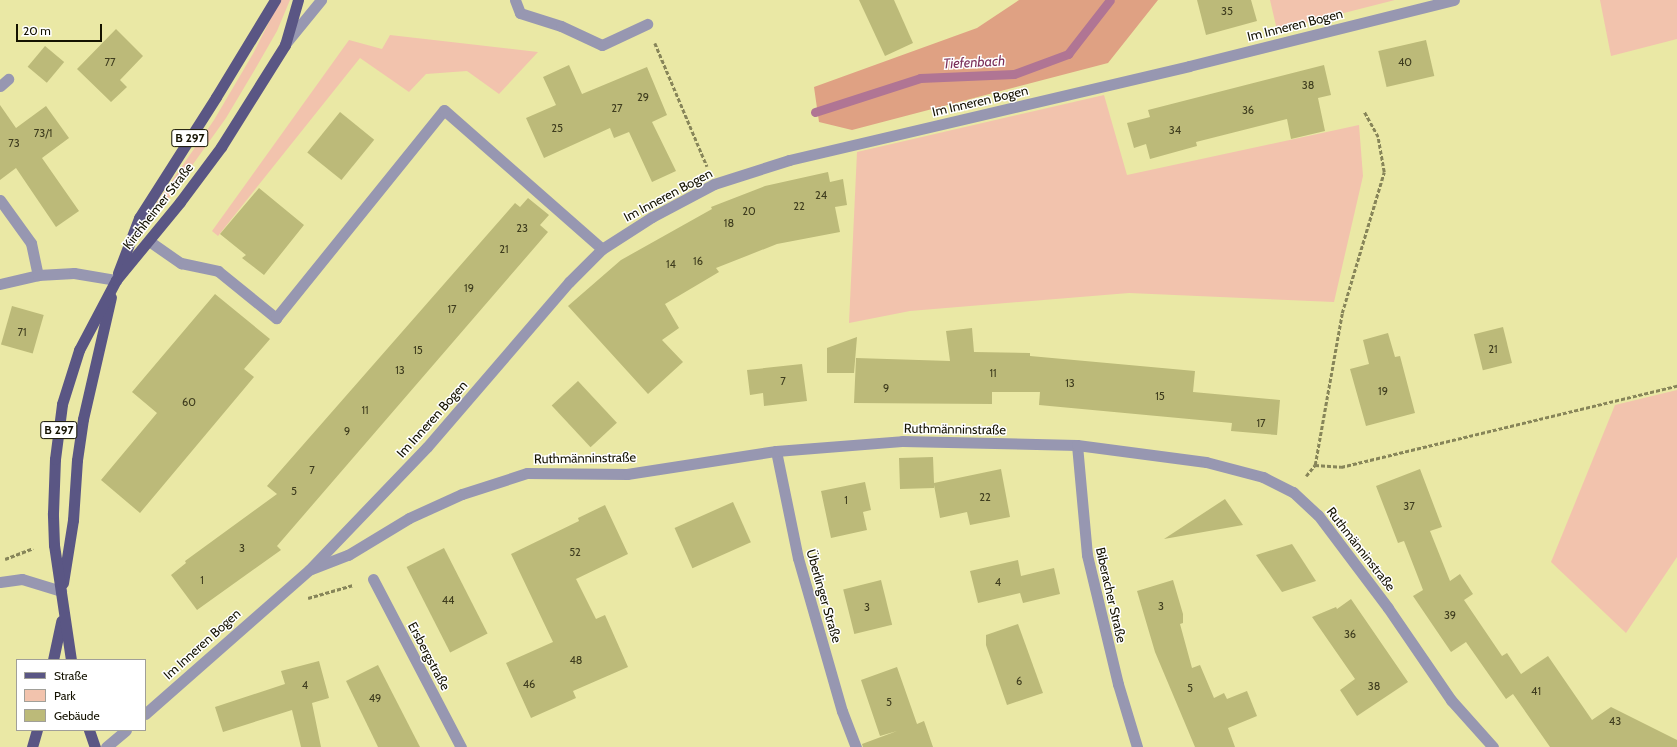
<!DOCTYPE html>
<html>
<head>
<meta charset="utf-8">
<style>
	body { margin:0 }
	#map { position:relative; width:1677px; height:747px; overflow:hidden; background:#eae8a5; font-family:Cabin,sans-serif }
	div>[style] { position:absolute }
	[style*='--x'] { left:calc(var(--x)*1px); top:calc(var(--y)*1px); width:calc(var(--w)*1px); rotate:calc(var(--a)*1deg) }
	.green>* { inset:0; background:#f2c3ad }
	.forest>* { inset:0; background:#dfa183 }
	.stream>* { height:9px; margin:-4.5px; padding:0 4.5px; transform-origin:4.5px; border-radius:4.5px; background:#b07594 }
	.building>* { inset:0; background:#bcba79; transform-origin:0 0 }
	.path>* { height:2.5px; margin-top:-1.25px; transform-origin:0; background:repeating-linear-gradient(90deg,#878559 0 4px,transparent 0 6px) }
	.service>* { height:11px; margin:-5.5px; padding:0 5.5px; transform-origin:5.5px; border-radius:5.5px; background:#9797b1 }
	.minor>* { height:11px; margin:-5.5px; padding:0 5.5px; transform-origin:5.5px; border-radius:5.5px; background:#9797b1 }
	.tertiary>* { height:11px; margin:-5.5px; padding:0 5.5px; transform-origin:5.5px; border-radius:5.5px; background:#9797b1 }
	.primary>* { height:11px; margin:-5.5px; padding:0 5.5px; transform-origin:5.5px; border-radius:5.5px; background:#5a5684 }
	span { translate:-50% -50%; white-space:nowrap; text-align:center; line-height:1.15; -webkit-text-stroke:3px #fff; paint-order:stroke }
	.number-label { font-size:11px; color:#3e3c1e }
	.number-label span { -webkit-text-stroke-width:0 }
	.shield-label span { padding:1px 3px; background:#fff; border:1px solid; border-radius:3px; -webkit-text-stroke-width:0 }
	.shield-label { font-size:12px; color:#141200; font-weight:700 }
	.street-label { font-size:13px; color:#141200 }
	.water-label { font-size:14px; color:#7b315c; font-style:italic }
	.legend { position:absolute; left:16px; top:659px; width:130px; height:72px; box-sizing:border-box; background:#fff; border:1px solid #a1a099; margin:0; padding:5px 7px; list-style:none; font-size:12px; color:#141200 }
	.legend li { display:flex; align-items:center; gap:8px; height:20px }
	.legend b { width:20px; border:1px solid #a1a099 }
	.scale { position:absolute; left:16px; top:24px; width:86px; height:18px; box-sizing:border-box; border:2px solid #141200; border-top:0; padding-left:5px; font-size:12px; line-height:14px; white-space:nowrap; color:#141200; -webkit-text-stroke:3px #fff; paint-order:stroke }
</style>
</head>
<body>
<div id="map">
	<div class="green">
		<i style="clip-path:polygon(280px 0,290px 0,277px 31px,254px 71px,226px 118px,141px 237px,137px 233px,142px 224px,214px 120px,254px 52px)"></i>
		<i style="clip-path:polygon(1270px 0,1395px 0,1277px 30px)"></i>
		<i style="clip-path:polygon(1600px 0,1677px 0,1677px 39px,1611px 56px)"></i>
		<i style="clip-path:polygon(390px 35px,538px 52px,499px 94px,467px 71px,426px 74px,409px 92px,360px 58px,218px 236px,212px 231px,349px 40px,382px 49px)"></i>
		<i style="clip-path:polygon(1104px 95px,1127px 175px,1359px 125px,1363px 176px,1334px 302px,1129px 293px,910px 311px,849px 323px,857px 152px)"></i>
		<i style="clip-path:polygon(1677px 390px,1677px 557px,1626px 633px,1551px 562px,1615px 405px)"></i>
	</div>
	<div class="forest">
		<i style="clip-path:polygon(1019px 0,1158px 0,1108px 63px,852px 130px,819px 122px,814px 87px,977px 28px)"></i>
	</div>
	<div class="stream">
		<i style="--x:815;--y:112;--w:110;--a:-17.9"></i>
		<i style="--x:920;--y:78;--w:94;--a:-2.4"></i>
		<i style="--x:1014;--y:74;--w:58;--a:-20.3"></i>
		<i style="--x:1068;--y:54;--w:68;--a:-52.1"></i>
	</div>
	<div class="building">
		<i style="clip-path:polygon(859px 0,894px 0,913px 43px,885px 56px)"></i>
		<i style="clip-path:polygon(1197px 0,1251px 0,1257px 21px,1206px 35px)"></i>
		<i style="clip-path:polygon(116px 29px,143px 56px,120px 80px,127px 87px,111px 102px,77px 69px)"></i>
		<i style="left:1426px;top:40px;width:37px;height:49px;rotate:77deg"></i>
		<i style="left:45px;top:46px;width:25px;height:27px;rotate:40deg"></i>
		<i style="clip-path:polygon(569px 65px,582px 94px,647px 67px,667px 115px,652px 122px,676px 171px,652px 182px,629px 132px,614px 138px,610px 128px,544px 158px,526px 118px,556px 105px,543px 77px)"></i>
		<i style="clip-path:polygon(1324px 65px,1331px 95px,1318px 98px,1325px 131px,1291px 139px,1287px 119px,1196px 142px,1197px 146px,1150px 159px,1146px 144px,1134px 148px,1127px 123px,1150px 117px,1148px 110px)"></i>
		<i style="clip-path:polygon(0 105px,16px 128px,46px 106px,69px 138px,42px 158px,79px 211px,56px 227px,16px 168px,0 180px)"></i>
		<i style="left:340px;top:112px;width:44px;height:52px;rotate:39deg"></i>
		<i style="clip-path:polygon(828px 172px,830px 182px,843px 179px,847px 205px,835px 207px,840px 232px,777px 244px,716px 268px,719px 272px,665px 304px,679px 328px,662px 340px,683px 362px,648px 394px,568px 306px,621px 260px,712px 209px,711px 207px,765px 186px)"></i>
		<i style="clip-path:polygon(259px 188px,304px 225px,264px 275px,242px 258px,246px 255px,220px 234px)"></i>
		<i style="clip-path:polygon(528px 198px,549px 215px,540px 225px,548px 232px,277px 546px,281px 550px,197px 610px,171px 575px,186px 563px,185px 561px,277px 494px,267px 486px,515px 203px,520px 207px)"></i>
		<i style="clip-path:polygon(215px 294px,270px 339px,244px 369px,254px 377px,140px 513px,101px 480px,157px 413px,132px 392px)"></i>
		<i style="left:12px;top:306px;width:33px;height:40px;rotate:16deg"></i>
		<i style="left:1503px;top:327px;width:37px;height:30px;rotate:76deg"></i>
		<i style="clip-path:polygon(972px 328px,974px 352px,1030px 353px,1030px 356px,1195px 371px,1193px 392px,1280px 400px,1277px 435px,1231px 431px,1232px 423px,1039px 405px,1040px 392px,992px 392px,992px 404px,854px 403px,856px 358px,950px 361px,946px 331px)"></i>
		<i style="clip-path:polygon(1388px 333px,1395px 357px,1400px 356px,1415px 413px,1366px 426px,1350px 369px,1369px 364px,1363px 340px)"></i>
		<i style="clip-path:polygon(857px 337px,854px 373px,827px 373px,827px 348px)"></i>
		<i style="clip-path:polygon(802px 364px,807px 401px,764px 406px,763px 393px,750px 395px,747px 370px)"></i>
		<i style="left:578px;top:381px;width:57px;height:36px;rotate:47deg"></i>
		<i style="clip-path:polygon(933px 457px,934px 483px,1001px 469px,1010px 517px,970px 525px,967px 512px,940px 518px,934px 485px,934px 488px,900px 489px,899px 458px)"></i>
		<i style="clip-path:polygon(1420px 469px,1442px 527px,1430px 531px,1450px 581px,1460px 574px,1473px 594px,1464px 600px,1502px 656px,1507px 653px,1521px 674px,1548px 656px,1592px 720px,1611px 707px,1677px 740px,1677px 747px,1550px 747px,1513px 694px,1506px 699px,1466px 642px,1451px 652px,1413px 596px,1423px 590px,1404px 541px,1398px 543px,1376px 486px)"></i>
		<i style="clip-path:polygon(865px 482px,871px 510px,863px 512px,867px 530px,831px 538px,821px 491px)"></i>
		<i style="clip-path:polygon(1225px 499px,1243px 525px,1164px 539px)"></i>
		<i style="left:733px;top:502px;width:44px;height:64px;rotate:66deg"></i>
		<i style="clip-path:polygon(605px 505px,628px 554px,576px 579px,596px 619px,605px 615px,628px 667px,573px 691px,576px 698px,531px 718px,506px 663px,553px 642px,511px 554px,579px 521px,578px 518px)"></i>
		<i style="clip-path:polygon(1292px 544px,1316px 581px,1282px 592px,1256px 555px)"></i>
		<i style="left:444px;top:548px;width:96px;height:42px;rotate:63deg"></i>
		<i style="clip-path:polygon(1018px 560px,1021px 576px,1054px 568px,1060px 594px,1023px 603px,1020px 593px,978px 603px,970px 571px)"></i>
		<i style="left:881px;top:580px;width:46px;height:39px;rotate:76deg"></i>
		<i style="clip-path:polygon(1173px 580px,1183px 614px,1183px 623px,1180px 624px,1192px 668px,1200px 665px,1214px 698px,1224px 693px,1227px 699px,1247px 691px,1257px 716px,1228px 728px,1235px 747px,1195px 747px,1155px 652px,1137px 591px)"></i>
		<i style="clip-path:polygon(1351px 599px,1408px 682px,1357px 716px,1340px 690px,1355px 679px,1312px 617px,1336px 607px,1337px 609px)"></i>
		<i style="clip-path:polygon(1018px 624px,1043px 693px,1007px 705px,986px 645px,986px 635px)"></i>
		<i style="clip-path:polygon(319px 661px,329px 698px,312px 703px,321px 747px,301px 747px,292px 710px,223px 732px,215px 707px,285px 684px,281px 671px)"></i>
		<i style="clip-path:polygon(378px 665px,420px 747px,378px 747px,346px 681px)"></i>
		<i style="clip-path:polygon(897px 667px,917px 724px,924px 721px,933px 747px,863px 747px,862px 744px,897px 731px,880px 736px,861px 680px)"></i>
	</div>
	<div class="path">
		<i style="--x:655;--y:43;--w:134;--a:67.1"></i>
		<i style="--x:1315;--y:465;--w:154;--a:-79.9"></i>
		<i style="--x:1342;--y:313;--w:147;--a:-73.4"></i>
		<i style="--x:1384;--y:172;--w:36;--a:-100"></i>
		<i style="--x:1378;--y:137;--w:29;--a:-119"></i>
		<i style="--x:1306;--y:476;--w:14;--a:-51"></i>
		<i style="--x:1315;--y:465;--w:26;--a:4"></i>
		<i style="--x:1341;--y:467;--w:346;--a:-13.6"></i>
		<i style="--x:5;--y:559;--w:30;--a:-21"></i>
		<i style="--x:308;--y:598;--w:47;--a:-16.1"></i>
	</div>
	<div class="service">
		<i style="--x:515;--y:0;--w:14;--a:69"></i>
		<i style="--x:520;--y:13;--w:43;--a:17.6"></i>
		<i style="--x:561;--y:26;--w:45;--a:24.9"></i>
		<i style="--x:602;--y:45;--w:50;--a:-25"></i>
		<i style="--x:0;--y:86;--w:11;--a:-41"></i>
		<i style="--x:0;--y:200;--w:53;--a:54.2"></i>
		<i style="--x:31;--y:243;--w:33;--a:78"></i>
		<i style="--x:149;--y:241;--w:39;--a:35"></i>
		<i style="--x:181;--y:263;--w:38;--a:12"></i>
		<i style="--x:218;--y:271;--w:75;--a:39"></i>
		<i style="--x:276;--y:318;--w:267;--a:-51.1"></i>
		<i style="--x:444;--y:110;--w:210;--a:41.3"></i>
	</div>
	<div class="minor">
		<i style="--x:1077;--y:445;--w:110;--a:84.8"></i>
		<i style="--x:1087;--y:555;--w:133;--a:76.5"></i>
		<i style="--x:1118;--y:684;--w:66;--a:73.2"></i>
		<i style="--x:776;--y:451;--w:109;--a:78.4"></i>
		<i style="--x:798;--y:558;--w:159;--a:74"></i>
		<i style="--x:842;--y:711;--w:39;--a:69"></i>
		<i style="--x:311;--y:569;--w:40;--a:-21"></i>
		<i style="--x:348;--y:555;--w:71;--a:-31.2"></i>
		<i style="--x:409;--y:518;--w:58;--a:-24.4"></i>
		<i style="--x:462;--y:494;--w:68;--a:-17.9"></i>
		<i style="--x:527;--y:473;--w:100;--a:0.6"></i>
		<i style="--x:627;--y:474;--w:151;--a:-8.8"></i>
		<i style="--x:776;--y:451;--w:126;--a:-4.5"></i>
		<i style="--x:902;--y:441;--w:175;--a:1.3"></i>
		<i style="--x:1077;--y:445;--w:130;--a:7.5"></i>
		<i style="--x:1206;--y:462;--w:59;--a:14.7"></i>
		<i style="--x:1263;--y:477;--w:34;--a:27"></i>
		<i style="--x:1293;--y:492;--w:34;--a:43"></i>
		<i style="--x:1318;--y:515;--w:116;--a:53"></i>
		<i style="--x:1388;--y:608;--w:112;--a:55.6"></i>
		<i style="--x:1451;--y:700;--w:63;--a:48.2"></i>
		<i style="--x:373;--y:579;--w:190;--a:62.4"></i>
		<i style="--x:0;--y:582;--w:22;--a:-8"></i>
		<i style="--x:22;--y:579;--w:41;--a:17.1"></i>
		<i style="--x:145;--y:714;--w:218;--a:-41.3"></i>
		<i style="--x:309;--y:570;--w:170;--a:-46.2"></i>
		<i style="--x:427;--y:447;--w:218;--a:-49.3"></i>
		<i style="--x:569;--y:282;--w:47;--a:-45"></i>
		<i style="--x:602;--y:249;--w:59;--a:-32.6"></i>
		<i style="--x:652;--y:217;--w:70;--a:-28"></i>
		<i style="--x:714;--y:184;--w:79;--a:-17.7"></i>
		<i style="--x:789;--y:160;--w:411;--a:-13.2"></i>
		<i style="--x:1189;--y:66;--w:273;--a:-14"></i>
		<i style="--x:106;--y:747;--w:26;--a:-40"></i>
	</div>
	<div class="tertiary">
		<i style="--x:285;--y:44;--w:57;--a:-50.7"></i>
		<i style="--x:0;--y:284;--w:39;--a:-13"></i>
		<i style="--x:38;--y:275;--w:36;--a:-3"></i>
		<i style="--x:74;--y:273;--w:43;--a:9.5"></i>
	</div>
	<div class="primary">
		<i style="--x:118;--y:273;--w:59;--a:-69.1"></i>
		<i style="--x:139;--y:218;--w:143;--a:-57.5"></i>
		<i style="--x:216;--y:97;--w:114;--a:-58.7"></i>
		<i style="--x:63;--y:583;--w:64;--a:-81"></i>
		<i style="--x:73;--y:520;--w:60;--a:-86.2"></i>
		<i style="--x:77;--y:460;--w:41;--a:-81.7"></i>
		<i style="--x:83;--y:419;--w:125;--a:-77.1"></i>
		<i style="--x:53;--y:660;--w:40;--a:-78"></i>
		<i style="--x:71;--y:660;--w:116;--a:-98.4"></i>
		<i style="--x:54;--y:545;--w:32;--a:-92"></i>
		<i style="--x:53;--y:513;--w:54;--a:-87.9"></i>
		<i style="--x:55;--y:459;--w:55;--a:-82.7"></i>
		<i style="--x:62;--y:404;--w:57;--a:-72.5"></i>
		<i style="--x:79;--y:350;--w:79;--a:-62.1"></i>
		<i style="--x:116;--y:280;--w:101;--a:-50.6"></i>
		<i style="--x:180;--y:202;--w:69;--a:-53.3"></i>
		<i style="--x:221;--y:147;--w:120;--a:-57.9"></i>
		<i style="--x:285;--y:45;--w:47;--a:-73.9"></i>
		<i style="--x:89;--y:730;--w:18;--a:71"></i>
		<i style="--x:32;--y:747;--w:18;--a:-74"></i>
	</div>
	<div class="number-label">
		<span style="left:1227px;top:11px">35</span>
		<span style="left:110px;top:62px">77</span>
		<span style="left:1405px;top:62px">40</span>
		<span style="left:1308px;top:85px">38</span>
		<span style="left:643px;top:97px">29</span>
		<span style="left:617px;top:108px">27</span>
		<span style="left:1248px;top:110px">36</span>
		<span style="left:557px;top:128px">25</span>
		<span style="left:1175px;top:130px">34</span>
		<span style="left:43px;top:133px">73/1</span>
		<span style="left:14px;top:143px">73</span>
		<span style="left:821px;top:195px">24</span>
		<span style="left:799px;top:206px">22</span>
		<span style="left:749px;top:211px">20</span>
		<span style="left:729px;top:223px">18</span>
		<span style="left:522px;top:228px">23</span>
		<span style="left:504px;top:249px">21</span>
		<span style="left:698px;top:261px">16</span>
		<span style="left:671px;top:264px">14</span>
		<span style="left:469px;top:288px">19</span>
		<span style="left:452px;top:309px">17</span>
		<span style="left:22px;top:332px">71</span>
		<span style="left:1493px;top:349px">21</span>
		<span style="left:418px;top:350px">15</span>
		<span style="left:400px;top:370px">13</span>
		<span style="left:993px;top:373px">11</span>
		<span style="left:783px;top:381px">7</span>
		<span style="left:1070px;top:383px">13</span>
		<span style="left:886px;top:388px">9</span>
		<span style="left:1383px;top:391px">19</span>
		<span style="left:1160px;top:396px">15</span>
		<span style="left:189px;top:402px">60</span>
		<span style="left:365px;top:410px">11</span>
		<span style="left:1261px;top:423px">17</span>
		<span style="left:347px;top:431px">9</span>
		<span style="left:312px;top:470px">7</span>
		<span style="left:294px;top:491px">5</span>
		<span style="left:985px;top:497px">22</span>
		<span style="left:846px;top:500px">1</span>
		<span style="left:1409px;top:506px">37</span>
		<span style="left:242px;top:548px">3</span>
		<span style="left:575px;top:552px">52</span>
		<span style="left:202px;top:580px">1</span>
		<span style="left:998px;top:582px">4</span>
		<span style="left:448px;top:600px">44</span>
		<span style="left:1161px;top:606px">3</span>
		<span style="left:867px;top:607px">3</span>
		<span style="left:1450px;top:615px">39</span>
		<span style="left:1350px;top:634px">36</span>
		<span style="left:576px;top:660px">48</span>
		<span style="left:1019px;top:681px">6</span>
		<span style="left:529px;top:684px">46</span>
		<span style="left:305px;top:685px">4</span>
		<span style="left:1374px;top:686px">38</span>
		<span style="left:1190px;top:688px">5</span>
		<span style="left:1536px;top:691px">41</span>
		<span style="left:375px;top:698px">49</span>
		<span style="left:889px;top:702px">5</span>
		<span style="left:1615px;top:721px">43</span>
	</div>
	<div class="shield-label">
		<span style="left:190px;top:138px">B 297</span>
		<span style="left:59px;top:430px">B 297</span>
	</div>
	<div class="street-label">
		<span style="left:1295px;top:25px;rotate:-14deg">Im Inneren Bogen</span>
		<span style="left:980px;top:101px;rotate:-13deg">Im Inneren Bogen</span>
		<span style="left:668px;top:195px;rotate:-28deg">Im Inneren Bogen</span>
		<span style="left:158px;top:206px;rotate:-52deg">Kirchheimer Straße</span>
		<span style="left:432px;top:419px;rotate:-48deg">Im Inneren Bogen</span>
		<span style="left:955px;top:429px;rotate:1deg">Ruthmänninstraße</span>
		<span style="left:585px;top:458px;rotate:-1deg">Ruthmänninstraße</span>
		<span style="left:1361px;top:549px;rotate:52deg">Ruthmänninstraße</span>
		<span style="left:1111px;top:595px;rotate:77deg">Biberacher Straße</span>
		<span style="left:824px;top:596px;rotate:74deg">Überlinger Straße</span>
		<span style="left:202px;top:644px;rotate:-42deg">Im Inneren Bogen</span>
		<span style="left:429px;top:656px;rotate:62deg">Ersbergstraße</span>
	</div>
	<div class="water-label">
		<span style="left:974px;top:62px;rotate:-3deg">Tiefenbach</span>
	</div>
	<ul class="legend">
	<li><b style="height:5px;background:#5a5684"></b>Straße</li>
	<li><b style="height:11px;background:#f2c3ad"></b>Park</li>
	<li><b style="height:11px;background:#bcba79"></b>Gebäude</li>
	</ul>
	<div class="scale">20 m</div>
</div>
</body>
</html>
